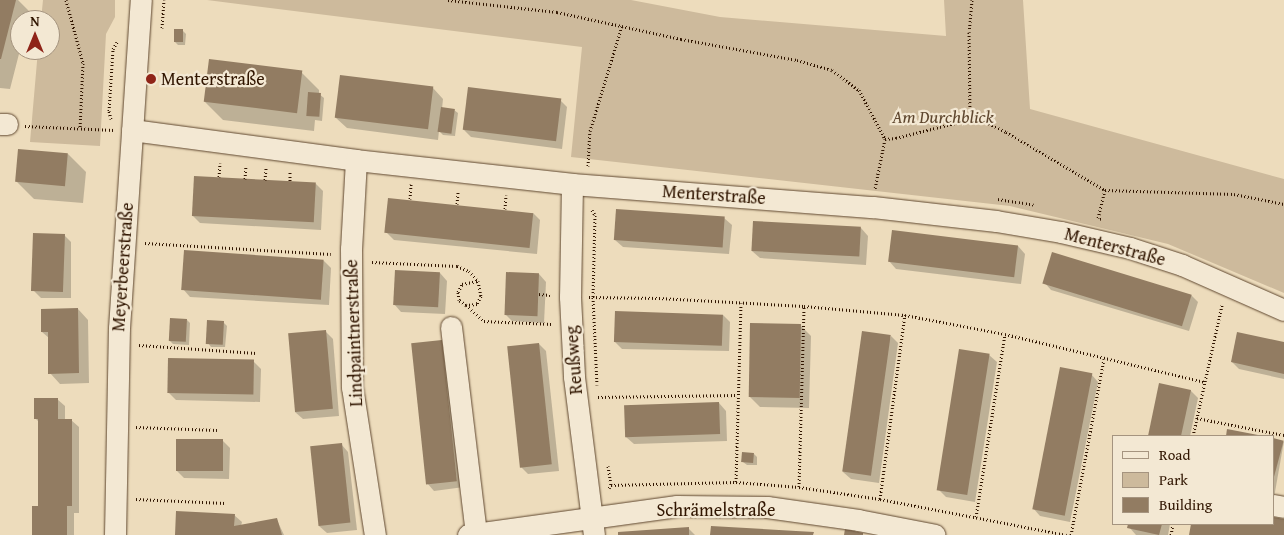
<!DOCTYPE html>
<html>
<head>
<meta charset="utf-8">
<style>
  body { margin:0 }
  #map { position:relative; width:1284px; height:535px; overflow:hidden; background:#eddcbc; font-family:"Gentium Book Plus",serif }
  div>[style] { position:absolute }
  .green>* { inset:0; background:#cdba9c }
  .shadow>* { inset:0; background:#0003; transform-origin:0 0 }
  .building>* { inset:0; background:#927c62; transform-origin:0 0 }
  .path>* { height:3px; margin-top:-1.5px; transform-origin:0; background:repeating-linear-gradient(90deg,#301500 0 1px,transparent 0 3.5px) }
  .roads { filter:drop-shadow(0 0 1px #5f472f) drop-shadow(0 0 1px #5f472f) }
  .minor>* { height:21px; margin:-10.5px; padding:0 10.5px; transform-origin:10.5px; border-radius:10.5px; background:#f3e8d3 }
  .dots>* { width:14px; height:14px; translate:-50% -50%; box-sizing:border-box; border:2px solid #f3e8d3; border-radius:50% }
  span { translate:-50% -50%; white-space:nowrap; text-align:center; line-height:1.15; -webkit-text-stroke:4.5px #f3e8d3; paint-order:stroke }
  .poi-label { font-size:18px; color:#301500 }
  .left { translate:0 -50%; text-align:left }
  .park-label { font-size:18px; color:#5f472f; font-style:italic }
  .street-label { font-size:18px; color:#301500 }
  .legend { position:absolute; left:1112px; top:435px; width:162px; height:90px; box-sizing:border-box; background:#f3e8d3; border:1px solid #a5947f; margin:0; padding:6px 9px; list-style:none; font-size:15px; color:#301500 }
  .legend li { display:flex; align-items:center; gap:10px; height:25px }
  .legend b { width:25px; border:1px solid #a5947f }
  .north { position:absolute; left:10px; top:10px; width:50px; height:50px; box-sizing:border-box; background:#f3e8d3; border:1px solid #a5947f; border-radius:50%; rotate:0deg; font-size:14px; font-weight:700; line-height:20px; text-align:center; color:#301500 }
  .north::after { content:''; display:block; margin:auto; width:18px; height:22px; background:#8f2418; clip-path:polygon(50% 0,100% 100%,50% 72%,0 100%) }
</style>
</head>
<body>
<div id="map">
  <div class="green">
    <div style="clip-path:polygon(43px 0,115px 0,115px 17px,106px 34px,100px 146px,30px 142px,38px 50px,50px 50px,50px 20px,41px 20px)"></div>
    <div style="clip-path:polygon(207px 0,631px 0,720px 17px,946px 36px,944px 0,1023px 0,1030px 109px,1284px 179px,1284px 293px,1168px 244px,1010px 206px,571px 157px,582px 47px)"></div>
  </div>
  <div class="shadow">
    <div style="clip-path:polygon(0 0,18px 0,30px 12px,28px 20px,20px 20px,20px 50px,10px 89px,0 88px)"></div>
    <div style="clip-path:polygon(182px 30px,186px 34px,185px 45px,178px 45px,174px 41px)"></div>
    <div style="clip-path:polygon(301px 72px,319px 90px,319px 94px,324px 98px,322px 121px,315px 120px,314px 131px,223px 120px,205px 102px)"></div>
    <div style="clip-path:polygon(433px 88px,443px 99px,442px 109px,454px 110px,458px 113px,455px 136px,443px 135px,439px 131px,438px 140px,347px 128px,336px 118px)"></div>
    <div style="clip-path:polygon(560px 100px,567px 107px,562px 149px,471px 137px,464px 130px)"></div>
    <div style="clip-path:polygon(68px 154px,86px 172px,83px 203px,34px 199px,16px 181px)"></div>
    <div style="clip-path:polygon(316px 184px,323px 191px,321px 230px,200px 223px,193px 216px)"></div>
    <div style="clip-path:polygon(533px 213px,540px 220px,537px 254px,394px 240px,386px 232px)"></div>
    <div style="clip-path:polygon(724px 218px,732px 225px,729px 254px,623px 247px,615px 240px)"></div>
    <div style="clip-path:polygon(754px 222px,861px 228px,868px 236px,866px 265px,760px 258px,752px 251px)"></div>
    <div style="clip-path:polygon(64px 235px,71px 242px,71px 298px,41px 298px,33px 290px)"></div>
    <div style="clip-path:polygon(1018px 246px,1025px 254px,1021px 284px,896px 269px,889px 261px)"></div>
    <div style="clip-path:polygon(324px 261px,331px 268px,329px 305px,190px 297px,183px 289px)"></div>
    <div style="clip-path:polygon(440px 273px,447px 281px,445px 314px,401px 312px,394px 304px)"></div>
    <div style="clip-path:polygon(539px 274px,546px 282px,544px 323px,512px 321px,505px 314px)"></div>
    <div style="clip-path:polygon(1044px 282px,1191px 295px,1198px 302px,1189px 331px,1051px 290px)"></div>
    <div style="clip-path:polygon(78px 309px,88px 320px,89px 383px,60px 384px,50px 373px,49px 338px,42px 332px)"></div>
    <div style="clip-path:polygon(723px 315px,730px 322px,729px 351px,622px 349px,615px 342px)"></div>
    <div style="clip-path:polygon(187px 320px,190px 323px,189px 345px,173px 344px,170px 341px)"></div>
    <div style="clip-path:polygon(223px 322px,227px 326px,225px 347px,211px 347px,208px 343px)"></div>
    <div style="clip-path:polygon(800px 325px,811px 336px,809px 408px,760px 407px,749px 396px)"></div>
    <div style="clip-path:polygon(326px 332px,333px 339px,339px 416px,303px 419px,295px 412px)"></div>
    <div style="clip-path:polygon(891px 336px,898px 343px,879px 483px,851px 479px,843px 472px)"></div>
    <div style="clip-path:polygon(442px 342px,464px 487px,434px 491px,427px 483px)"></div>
    <div style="clip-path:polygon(539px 344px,546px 351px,559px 471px,528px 474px,521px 467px)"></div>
    <div style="clip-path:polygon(1284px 344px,1284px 379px,1239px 369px,1232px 362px)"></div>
    <div style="clip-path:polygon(989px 355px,997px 362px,975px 502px,946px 497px,939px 490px)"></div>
    <div style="clip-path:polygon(253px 361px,261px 369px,260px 402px,176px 400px,169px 393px)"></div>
    <div style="clip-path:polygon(1091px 374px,1098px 382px,1070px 522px,1040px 516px,1033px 508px)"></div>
    <div style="clip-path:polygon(1160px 384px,1191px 391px,1198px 398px,1190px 436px,1149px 436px)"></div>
    <div style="clip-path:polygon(57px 399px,65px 406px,65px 420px,71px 420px,79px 427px,79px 513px,74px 513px,74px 535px,34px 535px,40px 508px,40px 423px,35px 418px)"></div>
    <div style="clip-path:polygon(719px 403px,726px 411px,727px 441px,634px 444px,626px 437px)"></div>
    <div style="clip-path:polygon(222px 440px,230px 448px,229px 479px,184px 478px,177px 471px)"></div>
    <div style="left:1273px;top:440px;width:11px;height:56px;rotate:10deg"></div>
    <div style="clip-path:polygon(341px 444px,348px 452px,357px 530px,327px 533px,319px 526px)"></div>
    <div style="clip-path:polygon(754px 454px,757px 457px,757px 465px,747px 465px,743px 462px)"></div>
    <div style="clip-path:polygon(234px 515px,242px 522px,241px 526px,277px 520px,284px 535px,176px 535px)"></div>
    <div style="clip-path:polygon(1273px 518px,1284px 520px,1284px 535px,1190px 535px,1193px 524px,1273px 524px)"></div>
    <div style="clip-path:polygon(1130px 524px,1170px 524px,1168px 535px,1136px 535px,1129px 527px)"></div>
    <div style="clip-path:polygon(688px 528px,695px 535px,620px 535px)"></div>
  </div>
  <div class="building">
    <div style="clip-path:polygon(0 0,16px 0,1px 59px,0 59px)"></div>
    <div style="left:174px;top:29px;width:9px;height:13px"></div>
    <div style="left:209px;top:59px;width:94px;height:43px;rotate:7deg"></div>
    <div style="left:340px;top:75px;width:94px;height:43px;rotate:7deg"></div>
    <div style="left:468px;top:87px;width:94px;height:43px;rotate:7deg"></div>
    <div style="left:308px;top:92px;width:13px;height:24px;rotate:4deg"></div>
    <div style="left:441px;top:107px;width:14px;height:25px;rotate:8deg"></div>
    <div style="left:18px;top:149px;width:50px;height:33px;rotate:5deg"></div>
    <div style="left:194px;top:176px;width:122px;height:40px;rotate:3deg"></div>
    <div style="left:388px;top:198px;width:146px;height:35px;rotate:6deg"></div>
    <div style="left:616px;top:209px;width:109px;height:31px;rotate:4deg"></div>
    <div style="left:753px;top:221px;width:108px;height:30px;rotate:3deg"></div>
    <div style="left:892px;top:230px;width:127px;height:32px;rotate:7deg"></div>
    <div style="left:33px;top:233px;width:32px;height:58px;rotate:2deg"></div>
    <div style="left:184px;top:250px;width:140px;height:40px;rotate:4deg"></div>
    <div style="left:1052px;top:252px;width:146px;height:33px;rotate:17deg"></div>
    <div style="left:395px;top:270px;width:45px;height:35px;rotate:3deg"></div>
    <div style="left:506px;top:272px;width:33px;height:43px;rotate:2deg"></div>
    <div style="clip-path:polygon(78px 308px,79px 373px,48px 374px,48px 332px,41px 332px,41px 309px)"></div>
    <div style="left:615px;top:311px;width:108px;height:31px;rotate:2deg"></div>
    <div style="left:170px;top:318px;width:17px;height:23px;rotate:3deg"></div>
    <div style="left:207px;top:320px;width:17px;height:24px;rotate:3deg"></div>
    <div style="left:750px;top:323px;width:51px;height:74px;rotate:1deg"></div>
    <div style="left:326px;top:330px;width:79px;height:38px;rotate:85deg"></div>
    <div style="left:862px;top:331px;width:29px;height:142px;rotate:8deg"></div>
    <div style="clip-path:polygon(1237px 332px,1284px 342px,1284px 374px,1231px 362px)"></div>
    <div style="left:442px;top:340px;width:142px;height:31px;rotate:84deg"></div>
    <div style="left:539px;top:343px;width:122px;height:32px;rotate:84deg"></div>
    <div style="left:959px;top:349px;width:31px;height:143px;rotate:9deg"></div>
    <div style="left:168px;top:358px;width:86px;height:35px;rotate:1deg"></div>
    <div style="left:1060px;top:367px;width:33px;height:145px;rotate:11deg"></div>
    <div style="clip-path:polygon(1159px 383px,1191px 390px,1181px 436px,1148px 436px)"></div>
    <div style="clip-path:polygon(34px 398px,58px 398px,58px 419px,72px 419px,72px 506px,67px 506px,67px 535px,32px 535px,32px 506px,38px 506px,38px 419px,34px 419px)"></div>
    <div style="left:719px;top:402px;width:32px;height:95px;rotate:88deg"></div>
    <div style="clip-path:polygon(1227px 429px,1258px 435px,1258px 436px,1226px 436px)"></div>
    <div style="left:1273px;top:438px;width:11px;height:50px;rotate:15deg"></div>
    <div style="left:176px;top:439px;width:47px;height:32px"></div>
    <div style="left:342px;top:443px;width:80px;height:32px;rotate:84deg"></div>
    <div style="left:742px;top:452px;width:12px;height:10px;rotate:5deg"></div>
    <div style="clip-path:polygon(176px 511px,235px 514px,234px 526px,277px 518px,282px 535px,175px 535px)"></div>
    <div style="clip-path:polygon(1273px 517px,1284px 519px,1284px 535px,1189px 535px,1191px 524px,1273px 524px)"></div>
    <div style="clip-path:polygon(1128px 524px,1162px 524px,1159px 535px,1127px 528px)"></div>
    <div style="clip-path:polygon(711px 526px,796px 531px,814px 532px,813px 535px,710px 535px)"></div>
    <div style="clip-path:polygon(689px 527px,689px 535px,618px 535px,618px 532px)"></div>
    <div style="clip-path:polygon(845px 529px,863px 533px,863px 535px,844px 535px)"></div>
  </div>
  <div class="path">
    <div style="left:66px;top:0;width:65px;rotate:74.9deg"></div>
    <div style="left:83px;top:63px;width:66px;rotate:92.6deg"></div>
    <div style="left:448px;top:0;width:110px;rotate:6.3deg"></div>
    <div style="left:557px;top:12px;width:127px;rotate:12.3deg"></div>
    <div style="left:681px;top:39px;width:118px;rotate:10.3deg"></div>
    <div style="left:797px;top:60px;width:36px;rotate:16deg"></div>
    <div style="left:832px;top:70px;width:34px;rotate:37deg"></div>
    <div style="left:859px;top:90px;width:55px;rotate:62deg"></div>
    <div style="left:885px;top:139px;width:51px;rotate:101.3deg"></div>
    <div style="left:972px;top:0;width:32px;rotate:95deg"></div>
    <div style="left:969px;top:32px;width:82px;rotate:89.3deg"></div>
    <div style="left:970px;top:114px;width:40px;rotate:26.6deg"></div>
    <div style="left:1006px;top:132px;width:115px;rotate:30.4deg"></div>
    <div style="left:1105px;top:190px;width:129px;rotate:1.8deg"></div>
    <div style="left:1234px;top:194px;width:51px;rotate:11.3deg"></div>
    <div style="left:162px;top:28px;width:28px;rotate:-86deg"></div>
    <div style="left:111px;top:119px;width:8px;rotate:-104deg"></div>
    <div style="left:109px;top:111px;width:62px;rotate:-86.3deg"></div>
    <div style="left:113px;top:49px;width:8px;rotate:-60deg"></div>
    <div style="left:25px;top:126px;width:89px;rotate:2.6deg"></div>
    <div style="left:885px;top:139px;width:11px;rotate:-5deg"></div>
    <div style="left:896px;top:138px;width:61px;rotate:-14.3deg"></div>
    <div style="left:955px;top:123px;width:17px;rotate:-31deg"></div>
    <div style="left:588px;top:166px;width:35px;rotate:-87deg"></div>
    <div style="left:590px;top:131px;width:110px;rotate:-73.1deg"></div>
    <div style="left:219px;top:177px;width:14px;rotate:-86deg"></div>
    <div style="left:245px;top:179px;width:13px;rotate:-86deg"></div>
    <div style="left:265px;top:180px;width:12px;rotate:-85deg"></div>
    <div style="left:290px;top:181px;width:9px;rotate:-90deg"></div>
    <div style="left:410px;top:199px;width:15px;rotate:-86deg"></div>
    <div style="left:998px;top:199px;width:36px;rotate:9deg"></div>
    <div style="left:457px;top:204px;width:12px;rotate:-85deg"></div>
    <div style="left:505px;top:209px;width:14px;rotate:-86deg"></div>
    <div style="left:592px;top:210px;width:6px;rotate:59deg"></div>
    <div style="left:595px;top:215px;width:82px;rotate:91.4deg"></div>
    <div style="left:593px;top:297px;width:88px;rotate:87.4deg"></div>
    <div style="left:1101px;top:219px;width:3px;rotate:-162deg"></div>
    <div style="left:1098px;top:218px;width:29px;rotate:-76deg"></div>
    <div style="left:145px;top:243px;width:186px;rotate:3.4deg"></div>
    <div style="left:372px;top:262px;width:85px;rotate:2.7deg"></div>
    <div style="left:457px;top:266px;width:13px;rotate:23deg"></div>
    <div style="left:469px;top:271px;width:13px;rotate:48deg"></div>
    <div style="left:478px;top:281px;width:15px;rotate:79deg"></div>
    <div style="left:481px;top:296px;width:9px;rotate:117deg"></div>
    <div style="left:477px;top:304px;width:11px;rotate:175deg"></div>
    <div style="left:466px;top:305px;width:9px;rotate:-144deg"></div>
    <div style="left:459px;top:300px;width:8px;rotate:-97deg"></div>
    <div style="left:458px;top:292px;width:9px;rotate:-63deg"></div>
    <div style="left:462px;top:284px;width:16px;rotate:-11deg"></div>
    <div style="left:539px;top:294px;width:11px;rotate:5deg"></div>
    <div style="left:589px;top:297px;width:70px;rotate:0.8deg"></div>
    <div style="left:659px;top:298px;width:145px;rotate:3.2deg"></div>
    <div style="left:804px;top:306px;width:101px;rotate:5.1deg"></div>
    <div style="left:905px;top:315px;width:102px;rotate:10.8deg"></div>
    <div style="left:1005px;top:334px;width:206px;rotate:13.5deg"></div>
    <div style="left:466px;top:305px;width:24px;rotate:42deg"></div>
    <div style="left:484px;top:321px;width:68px;rotate:2.5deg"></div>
    <div style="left:139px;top:345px;width:118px;rotate:3.9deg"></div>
    <div style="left:598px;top:397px;width:140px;rotate:-0.8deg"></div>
    <div style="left:1197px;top:418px;width:89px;rotate:11.1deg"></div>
    <div style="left:136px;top:427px;width:81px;rotate:2.1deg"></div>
    <div style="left:1193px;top:436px;width:134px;rotate:-77.5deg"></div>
    <div style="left:608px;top:466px;width:19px;rotate:81deg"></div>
    <div style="left:736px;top:482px;width:179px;rotate:-88.4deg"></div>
    <div style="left:799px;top:487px;width:181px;rotate:-88.4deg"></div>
    <div style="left:609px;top:488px;width:4px;rotate:-56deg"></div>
    <div style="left:611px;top:485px;width:125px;rotate:-1.4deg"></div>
    <div style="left:736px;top:482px;width:63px;rotate:4.5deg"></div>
    <div style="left:799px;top:487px;width:82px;rotate:8.4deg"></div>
    <div style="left:880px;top:499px;width:190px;rotate:10.9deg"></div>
    <div style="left:136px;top:499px;width:89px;rotate:2.6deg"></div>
    <div style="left:880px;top:499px;width:186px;rotate:-82.3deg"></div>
    <div style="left:976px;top:517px;width:185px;rotate:-81deg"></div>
    <div style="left:1071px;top:535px;width:179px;rotate:-79.4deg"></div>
    <div style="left:1171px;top:535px;width:11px;rotate:-80deg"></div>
  </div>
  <div class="roads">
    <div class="minor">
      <div style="left:0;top:124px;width:7px"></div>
      <div style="left:132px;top:130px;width:226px;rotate:7.6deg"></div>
      <div style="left:356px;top:160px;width:217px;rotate:6.3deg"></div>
      <div style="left:572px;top:184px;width:302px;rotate:4.4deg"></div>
      <div style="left:873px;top:207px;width:124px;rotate:6.5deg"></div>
      <div style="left:996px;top:221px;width:66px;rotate:9.6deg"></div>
      <div style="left:1061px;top:232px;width:71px;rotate:13.1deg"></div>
      <div style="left:1130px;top:248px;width:55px;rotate:18.1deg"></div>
      <div style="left:1182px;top:265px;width:111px;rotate:23.8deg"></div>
      <div style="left:356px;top:160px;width:89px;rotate:93.2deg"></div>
      <div style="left:351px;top:249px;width:138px;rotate:89.6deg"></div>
      <div style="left:352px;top:387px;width:150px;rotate:81.2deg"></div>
      <div style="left:572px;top:184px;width:113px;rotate:91deg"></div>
      <div style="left:570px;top:297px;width:80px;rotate:87.1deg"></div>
      <div style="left:574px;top:377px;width:159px;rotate:82.8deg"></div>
      <div style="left:451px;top:327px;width:209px;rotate:83.1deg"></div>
      <div style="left:1273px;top:505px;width:11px;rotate:10deg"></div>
      <div style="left:115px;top:535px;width:207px;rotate:-88.9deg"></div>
      <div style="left:119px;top:328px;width:329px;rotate:-86.2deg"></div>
      <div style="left:468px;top:535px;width:211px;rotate:-7.9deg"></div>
      <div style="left:677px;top:506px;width:90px;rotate:0.6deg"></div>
      <div style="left:767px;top:507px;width:92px;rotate:8.1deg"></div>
      <div style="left:858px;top:520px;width:78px;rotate:11deg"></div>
    </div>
  </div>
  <div class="dots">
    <div style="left:151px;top:79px;background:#8f2418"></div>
  </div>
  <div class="poi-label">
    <span class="left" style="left:161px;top:79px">Menterstraße</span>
  </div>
  <div class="park-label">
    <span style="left:943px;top:117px">Am Durchblick</span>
  </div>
  <div class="street-label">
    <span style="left:714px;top:195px;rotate:4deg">Menterstraße</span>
    <span style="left:1115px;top:247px;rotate:15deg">Menterstraße</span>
    <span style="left:123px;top:267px;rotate:-86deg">Meyerbeerstraße</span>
    <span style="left:354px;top:333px;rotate:-92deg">Lindpaintnerstraße</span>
    <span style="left:574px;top:360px;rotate:-94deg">Reußweg</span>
    <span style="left:716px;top:510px">Schrämelstraße</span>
  </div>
  <ul class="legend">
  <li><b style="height:6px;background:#f3e8d3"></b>Road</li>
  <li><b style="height:14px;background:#cdba9c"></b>Park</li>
  <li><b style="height:14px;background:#927c62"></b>Building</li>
  </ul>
  <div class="north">N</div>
</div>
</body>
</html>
